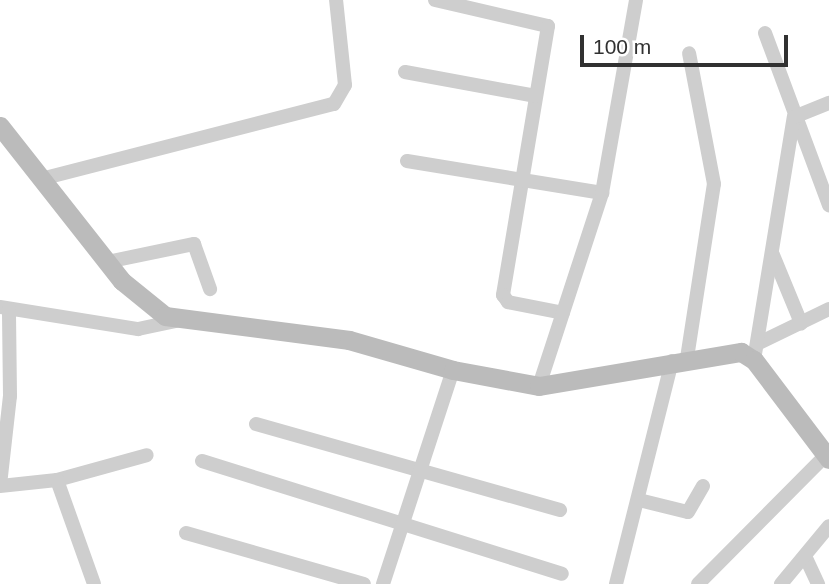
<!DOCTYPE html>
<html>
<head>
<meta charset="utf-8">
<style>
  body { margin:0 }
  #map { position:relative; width:829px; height:584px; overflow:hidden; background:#fff; font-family:Helvetica,sans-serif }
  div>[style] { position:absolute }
  .street>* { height:14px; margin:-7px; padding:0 7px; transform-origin:7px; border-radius:7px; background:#cecece }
  .secondary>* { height:19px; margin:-9.5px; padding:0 9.5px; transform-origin:9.5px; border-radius:9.5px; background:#bbb }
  span { translate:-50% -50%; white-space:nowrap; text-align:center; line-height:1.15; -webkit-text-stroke:7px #fff; paint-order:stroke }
  .scale { position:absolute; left:580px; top:35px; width:208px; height:32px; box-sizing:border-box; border:4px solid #313131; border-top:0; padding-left:9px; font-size:21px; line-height:24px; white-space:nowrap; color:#313131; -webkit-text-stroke:5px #fff; paint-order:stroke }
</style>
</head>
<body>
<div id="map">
  <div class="street">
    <div style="left:435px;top:0;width:116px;rotate:13deg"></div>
    <div style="left:548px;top:26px;width:273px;rotate:99.5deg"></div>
    <div style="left:503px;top:295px;width:9px;rotate:54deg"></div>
    <div style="left:508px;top:302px;width:56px;rotate:11.3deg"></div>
    <div style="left:765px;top:33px;width:184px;rotate:69.6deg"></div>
    <div style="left:405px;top:72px;width:133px;rotate:10.4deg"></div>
    <div style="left:407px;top:161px;width:198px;rotate:9.3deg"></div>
    <div style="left:41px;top:179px;width:302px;rotate:-14.4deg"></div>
    <div style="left:334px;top:104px;width:22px;rotate:-60deg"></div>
    <div style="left:345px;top:85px;width:85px;rotate:-96deg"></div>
    <div style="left:773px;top:255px;width:74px;rotate:67.6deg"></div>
    <div style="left:107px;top:262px;width:89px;rotate:-11.7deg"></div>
    <div style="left:194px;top:244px;width:48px;rotate:70.4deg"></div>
    <div style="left:0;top:307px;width:140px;rotate:9.1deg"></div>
    <div style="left:138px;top:329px;width:40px;rotate:-12deg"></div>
    <div style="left:757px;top:344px;width:80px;rotate:-25.9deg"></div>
    <div style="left:687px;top:358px;width:176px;rotate:-81.2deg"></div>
    <div style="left:714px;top:184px;width:133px;rotate:-100.8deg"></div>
    <div style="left:754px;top:360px;width:246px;rotate:-80.7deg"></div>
    <div style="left:794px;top:117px;width:38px;rotate:-22deg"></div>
    <div style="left:539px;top:386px;width:203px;rotate:-71.9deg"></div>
    <div style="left:602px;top:193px;width:196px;rotate:-80deg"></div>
    <div style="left:256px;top:424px;width:316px;rotate:15.8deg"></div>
    <div style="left:202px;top:461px;width:377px;rotate:17.4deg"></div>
    <div style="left:57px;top:480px;width:93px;rotate:-15.5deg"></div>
    <div style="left:0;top:485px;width:90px;rotate:-83.6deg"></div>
    <div style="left:10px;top:396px;width:87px;rotate:-90.7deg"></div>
    <div style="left:0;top:486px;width:57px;rotate:-6deg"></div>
    <div style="left:57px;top:480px;width:110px;rotate:70.4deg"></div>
    <div style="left:639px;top:500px;width:50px;rotate:13.8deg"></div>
    <div style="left:688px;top:512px;width:30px;rotate:-60deg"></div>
    <div style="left:186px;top:533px;width:185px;rotate:16deg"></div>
    <div style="left:805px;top:556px;width:31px;rotate:65deg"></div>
    <div style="left:383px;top:584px;width:225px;rotate:-71.9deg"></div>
    <div style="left:616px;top:584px;width:230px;rotate:-75.9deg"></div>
    <div style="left:698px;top:584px;width:186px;rotate:-45.2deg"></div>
    <div style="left:781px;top:584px;width:75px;rotate:-50.4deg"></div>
  </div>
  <div class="secondary">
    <div style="left:0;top:126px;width:197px;rotate:51.8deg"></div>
    <div style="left:122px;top:281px;width:55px;rotate:39.1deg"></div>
    <div style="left:165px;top:316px;width:186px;rotate:7.4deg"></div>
    <div style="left:349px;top:340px;width:108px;rotate:16.1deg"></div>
    <div style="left:453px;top:370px;width:87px;rotate:10.5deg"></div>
    <div style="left:539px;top:386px;width:205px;rotate:-9.6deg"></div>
    <div style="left:741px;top:352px;width:15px;rotate:32deg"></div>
    <div style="left:754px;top:360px;width:124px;rotate:52.9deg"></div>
  </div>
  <div class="scale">100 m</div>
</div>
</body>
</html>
